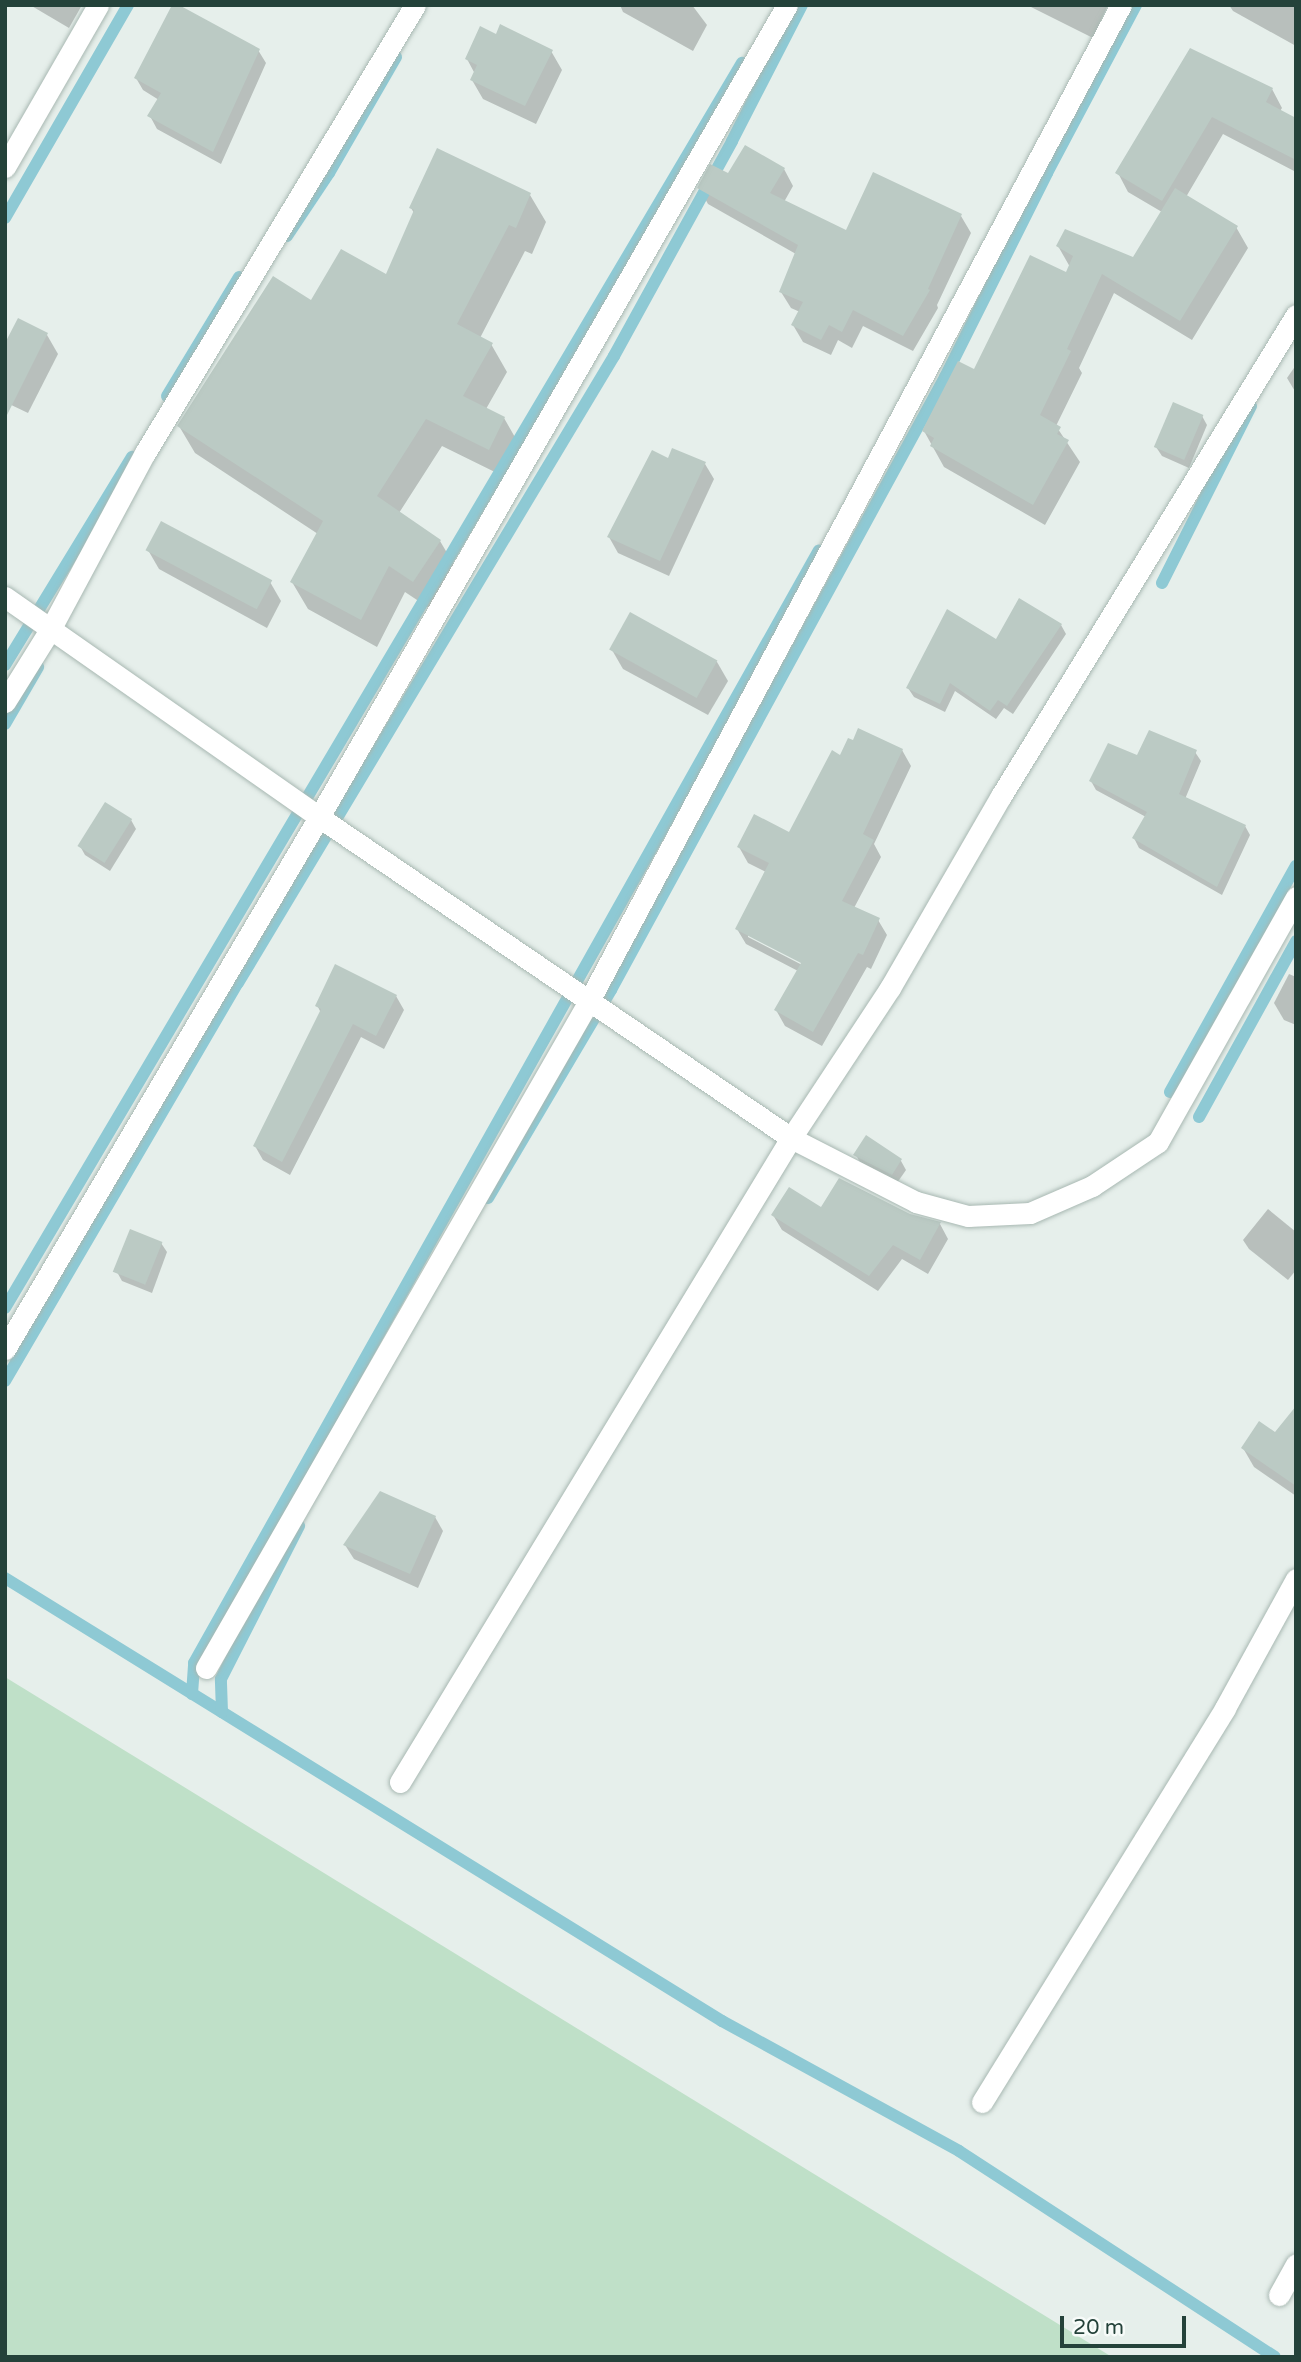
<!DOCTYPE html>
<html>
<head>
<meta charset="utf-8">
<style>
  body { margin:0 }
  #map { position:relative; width:1301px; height:2362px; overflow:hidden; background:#e6efeb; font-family:"Varela Round",sans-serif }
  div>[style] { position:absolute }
  .green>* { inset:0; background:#bfe0c8 }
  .shadow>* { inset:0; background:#0003 }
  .stream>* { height:12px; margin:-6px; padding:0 6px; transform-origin:6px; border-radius:6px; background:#8ec9d4 }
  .building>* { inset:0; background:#bbcac4; transform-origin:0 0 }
  .roads { filter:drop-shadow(0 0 2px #a8b8b2) drop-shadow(0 0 2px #a8b8b2) }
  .minor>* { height:21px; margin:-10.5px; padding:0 10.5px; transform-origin:10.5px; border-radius:10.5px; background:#fff }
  span { translate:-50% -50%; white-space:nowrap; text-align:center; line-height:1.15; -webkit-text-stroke:5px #f7fbf9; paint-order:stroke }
  .frame { position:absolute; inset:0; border:7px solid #24423a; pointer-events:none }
  .scale { position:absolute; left:1060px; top:2316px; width:126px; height:32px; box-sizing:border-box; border:4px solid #24423a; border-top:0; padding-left:9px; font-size:21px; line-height:24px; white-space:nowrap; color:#24423a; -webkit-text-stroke:5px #f7fbf9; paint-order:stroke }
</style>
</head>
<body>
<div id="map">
  <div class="green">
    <div style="clip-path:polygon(5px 1677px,1112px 2357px,5px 2357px)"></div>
  </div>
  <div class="shadow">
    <div style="clip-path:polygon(30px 5px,82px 5px,69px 28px)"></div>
    <div style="clip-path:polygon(620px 5px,692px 5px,707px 25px,693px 51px,623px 12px)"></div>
    <div style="clip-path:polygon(1027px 5px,1108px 5px,1093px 38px)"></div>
    <div style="clip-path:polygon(1229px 5px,1296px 5px,1296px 46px,1233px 11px)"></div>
    <div style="clip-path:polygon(497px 37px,551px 51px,562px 70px,536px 124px,483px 99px,472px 80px,475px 74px,467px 59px)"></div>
    <div style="clip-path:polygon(258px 50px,266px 63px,221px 164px,157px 129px,150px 116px,159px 100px,143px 90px,136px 78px)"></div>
    <div style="clip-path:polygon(1191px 50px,1272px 89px,1282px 108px,1280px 111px,1296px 120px,1296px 172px,1223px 134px,1186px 197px,1236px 227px,1248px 248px,1192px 340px,1114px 293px,1079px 368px,1082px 373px,1056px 426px,1080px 462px,1045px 525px,944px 467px,924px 431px,975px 371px,1067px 274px,1070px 267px,1058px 246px,1134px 259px,1162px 212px,1128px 192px,1118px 173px)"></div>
    <div style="clip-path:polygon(784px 169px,793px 186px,784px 202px,847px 232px,961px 216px,971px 233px,937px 305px,938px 308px,913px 351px,863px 326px,852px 348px,838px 340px,831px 355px,803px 342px,793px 325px,800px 312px,791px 308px,781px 292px,796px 254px,708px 204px,699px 188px,729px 175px)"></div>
    <div style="clip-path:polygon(530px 195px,546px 222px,532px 254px,525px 251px,480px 338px,491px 344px,507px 372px,486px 409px,504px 418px,520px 446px,505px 477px,442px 446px,399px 513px,440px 541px,456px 568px,429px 608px,405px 592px,377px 647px,308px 609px,292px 582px,318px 534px,195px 453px,179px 426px,311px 303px,386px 277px,414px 213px,411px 208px)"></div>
    <div style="clip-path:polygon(18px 321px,47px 335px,58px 354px,28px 413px,5px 402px)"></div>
    <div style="clip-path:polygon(1296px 365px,1296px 393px,1287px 378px)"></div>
    <div style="clip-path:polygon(1202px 416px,1207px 425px,1189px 468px,1162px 456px,1156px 447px)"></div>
    <div style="clip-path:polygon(668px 460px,705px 464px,714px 479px,669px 576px,618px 553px,609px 537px)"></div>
    <div style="clip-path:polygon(148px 550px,270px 582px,281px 601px,267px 628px,159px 569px)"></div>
    <div style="clip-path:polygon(1061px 625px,1066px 634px,1013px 714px,1004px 708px,996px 719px,955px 691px,945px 712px,914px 697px,908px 688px,997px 641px)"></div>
    <div style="clip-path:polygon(612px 650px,717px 662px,728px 681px,708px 715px,623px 669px)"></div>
    <div style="clip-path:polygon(evenodd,902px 750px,911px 766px,874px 844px,881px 857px,854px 908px,878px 920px,887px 935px,871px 969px,867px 967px,822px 1046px,785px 1026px,776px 1010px,798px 971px,746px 944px,737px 929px,766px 872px,748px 863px,739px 847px,790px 834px,841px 757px,902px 750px,748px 933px,810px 965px,808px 968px,748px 937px,748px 933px)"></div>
    <div style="clip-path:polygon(1195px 752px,1201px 761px,1185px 799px,1245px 826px,1250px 835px,1222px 895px,1139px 848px,1134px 838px,1146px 817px,1096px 790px,1091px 781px,1138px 757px)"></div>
    <div style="clip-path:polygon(131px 820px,136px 829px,110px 871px,85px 855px,80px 846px)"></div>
    <div style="clip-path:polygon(1289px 974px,1296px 977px,1296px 1025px,1284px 1020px,1274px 1003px)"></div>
    <div style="clip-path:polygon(396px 996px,404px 1010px,384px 1049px,361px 1037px,290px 1175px,263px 1160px,255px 1146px,321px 1013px,317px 1005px)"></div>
    <div style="clip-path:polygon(856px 1155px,901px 1161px,906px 1170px,897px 1183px,861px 1164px)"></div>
    <div style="clip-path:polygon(821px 1209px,910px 1215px,940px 1224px,948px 1239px,928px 1274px,902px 1259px,878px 1291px,782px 1230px,773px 1215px)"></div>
    <div style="clip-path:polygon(1268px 1209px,1296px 1232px,1296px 1270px,1288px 1280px,1249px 1249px,1243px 1240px)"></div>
    <div style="clip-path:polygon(161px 1243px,167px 1252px,152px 1293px,122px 1281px,117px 1272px)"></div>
    <div style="clip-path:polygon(1243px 1448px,1296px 1449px,1296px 1496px,1254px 1467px)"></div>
    <div style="clip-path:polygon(435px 1517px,443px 1531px,418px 1588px,354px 1559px,345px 1545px)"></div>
  </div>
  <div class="stream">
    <div style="left:5px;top:218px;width:246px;rotate:-60deg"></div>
    <div style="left:287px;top:236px;width:76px;rotate:-56.3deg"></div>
    <div style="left:329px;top:173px;width:134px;rotate:-60deg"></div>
    <div style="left:167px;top:396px;width:139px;rotate:-58.8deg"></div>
    <div style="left:1162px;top:583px;width:198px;rotate:-63.3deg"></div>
    <div style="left:5px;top:665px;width:244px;rotate:-58.6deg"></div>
    <div style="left:5px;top:724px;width:66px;rotate:-59.9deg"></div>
    <div style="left:1170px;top:1092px;width:259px;rotate:-60.9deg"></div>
    <div style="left:1199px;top:1117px;width:201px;rotate:-61.1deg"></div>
    <div style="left:488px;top:1198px;width:242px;rotate:-59.4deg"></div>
    <div style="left:611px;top:990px;width:698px;rotate:-61.42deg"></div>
    <div style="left:945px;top:377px;width:228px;rotate:-63.4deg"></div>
    <div style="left:1047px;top:173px;width:190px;rotate:-62.1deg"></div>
    <div style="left:5px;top:1308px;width:1447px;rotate:-59.38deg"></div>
    <div style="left:5px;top:1381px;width:461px;rotate:-59.7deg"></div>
    <div style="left:238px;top:983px;width:731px;rotate:-59.05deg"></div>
    <div style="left:614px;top:356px;width:245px;rotate:-61.2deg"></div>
    <div style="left:732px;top:141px;width:153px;rotate:-62.8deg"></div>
    <div style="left:5px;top:1578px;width:843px;rotate:31.71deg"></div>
    <div style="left:722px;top:2021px;width:270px;rotate:28.7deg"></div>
    <div style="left:959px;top:2151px;width:377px;rotate:33.1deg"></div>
    <div style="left:192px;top:1694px;width:31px;rotate:-86deg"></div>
    <div style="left:194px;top:1663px;width:1276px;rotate:-60.68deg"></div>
    <div style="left:222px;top:1712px;width:33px;rotate:-92deg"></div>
    <div style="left:221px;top:1679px;width:172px;rotate:-63deg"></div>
  </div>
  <div class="building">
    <div style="clip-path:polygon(172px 5px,179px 5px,260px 49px,213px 152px,147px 116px,161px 93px,134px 78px)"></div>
    <div style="clip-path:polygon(500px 24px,553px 50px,525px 106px,470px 80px,477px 65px,465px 59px,480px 26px,496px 34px)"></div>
    <div style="clip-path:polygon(1190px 48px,1273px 88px,1266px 102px,1296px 118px,1296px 160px,1212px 117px,1162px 201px,1115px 173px)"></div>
    <div style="clip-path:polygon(745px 145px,785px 168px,770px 193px,846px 230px,873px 172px,962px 214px,928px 289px,930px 290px,903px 336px,853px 310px,842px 332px,829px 325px,821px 340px,791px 325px,803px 302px,779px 292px,798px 245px,697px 188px,710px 164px,728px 173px)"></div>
    <div style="clip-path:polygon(437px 148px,531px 193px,516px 228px,509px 225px,457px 324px,493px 343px,463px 396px,505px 417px,489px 450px,426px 419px,377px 496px,441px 540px,413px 582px,389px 566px,361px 620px,290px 582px,323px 521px,177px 426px,273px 276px,311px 300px,341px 249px,386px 274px,414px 210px,409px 208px)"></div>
    <div style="clip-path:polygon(1175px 188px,1238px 226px,1180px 321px,1102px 274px,1067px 349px,1071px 351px,1040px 415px,1061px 427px,1057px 434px,1069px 440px,1033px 505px,930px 446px,934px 438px,922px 431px,958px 361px,974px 369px,1030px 255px,1066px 272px,1073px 256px,1056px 246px,1065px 229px,1133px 257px)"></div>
    <div style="clip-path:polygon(18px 318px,48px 333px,5px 419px,5px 343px)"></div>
    <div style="left:1173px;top:402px;width:33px;height:49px;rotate:23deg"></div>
    <div style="clip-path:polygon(672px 448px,706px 462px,660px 561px,607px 537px,652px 450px,668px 458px)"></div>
    <div style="left:161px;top:521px;width:126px;height:33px;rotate:28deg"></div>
    <div style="clip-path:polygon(1019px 598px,1062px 624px,1007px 706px,998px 700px,990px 711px,950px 683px,940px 704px,906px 688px,947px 609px,996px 639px)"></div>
    <div style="left:630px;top:612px;width:100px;height:43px;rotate:29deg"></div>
    <div style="clip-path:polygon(858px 728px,903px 749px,863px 834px,874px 840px,842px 901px,880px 918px,863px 955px,858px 953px,813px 1032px,774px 1010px,801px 963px,735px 929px,769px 863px,737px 847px,754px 814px,789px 832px,832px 750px,840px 755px,848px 738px,853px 740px)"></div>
    <div style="clip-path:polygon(1149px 730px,1197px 750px,1179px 794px,1246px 825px,1217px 887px,1132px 838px,1147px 812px,1089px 781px,1108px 743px,1137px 755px)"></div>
    <div style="left:105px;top:802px;width:32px;height:52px;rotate:32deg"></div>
    <div style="clip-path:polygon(335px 964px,397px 995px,376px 1036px,353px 1024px,282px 1162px,253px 1146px,321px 1009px,315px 1006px)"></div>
    <div style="clip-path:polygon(866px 1135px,902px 1159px,892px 1175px,853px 1155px)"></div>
    <div style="clip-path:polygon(839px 1178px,910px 1214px,941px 1222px,920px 1260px,893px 1245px,869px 1276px,771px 1215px,789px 1187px,821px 1207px)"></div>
    <div style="left:130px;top:1229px;width:35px;height:46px;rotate:22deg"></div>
    <div style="clip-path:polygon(1296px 1406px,1296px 1486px,1241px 1448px,1259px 1421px,1275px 1432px)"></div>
    <div style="clip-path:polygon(380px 1491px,436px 1516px,410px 1574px,343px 1545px)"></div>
  </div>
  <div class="roads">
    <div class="minor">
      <div style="left:5px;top:167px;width:187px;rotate:-60.1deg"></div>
      <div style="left:5px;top:597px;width:383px;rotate:35deg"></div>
      <div style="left:319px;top:817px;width:571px;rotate:34.22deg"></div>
      <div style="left:791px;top:1138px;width:140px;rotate:27.1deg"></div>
      <div style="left:916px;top:1202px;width:54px;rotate:15.1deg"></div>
      <div style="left:968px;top:1216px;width:62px;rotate:-2.8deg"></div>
      <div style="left:1030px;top:1213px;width:68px;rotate:-23.5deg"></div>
      <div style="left:1092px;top:1186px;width:79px;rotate:-33.7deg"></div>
      <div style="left:1158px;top:1142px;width:281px;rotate:-60.6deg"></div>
      <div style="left:5px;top:702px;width:87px;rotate:-58.1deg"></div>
      <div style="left:51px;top:628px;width:199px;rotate:-61.8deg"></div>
      <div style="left:145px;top:453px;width:523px;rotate:-58.92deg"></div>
      <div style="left:5px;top:1349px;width:618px;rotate:-59.45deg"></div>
      <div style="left:319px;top:817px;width:937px;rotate:-60.04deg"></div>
      <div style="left:206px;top:1668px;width:771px;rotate:-60.14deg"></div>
      <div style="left:590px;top:999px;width:1127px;rotate:-61.89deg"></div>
      <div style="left:400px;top:1782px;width:753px;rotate:-58.74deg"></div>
      <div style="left:791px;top:1138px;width:180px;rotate:-56.6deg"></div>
      <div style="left:890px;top:988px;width:222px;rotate:-60deg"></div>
      <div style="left:1001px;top:796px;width:564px;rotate:-58.48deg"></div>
      <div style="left:982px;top:2102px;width:463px;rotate:-58.3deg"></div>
      <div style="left:1225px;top:1708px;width:147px;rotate:-61.2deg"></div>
      <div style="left:1279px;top:2295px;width:35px;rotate:-61deg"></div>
    </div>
  </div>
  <div class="frame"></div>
  <div class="scale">20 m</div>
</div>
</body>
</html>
